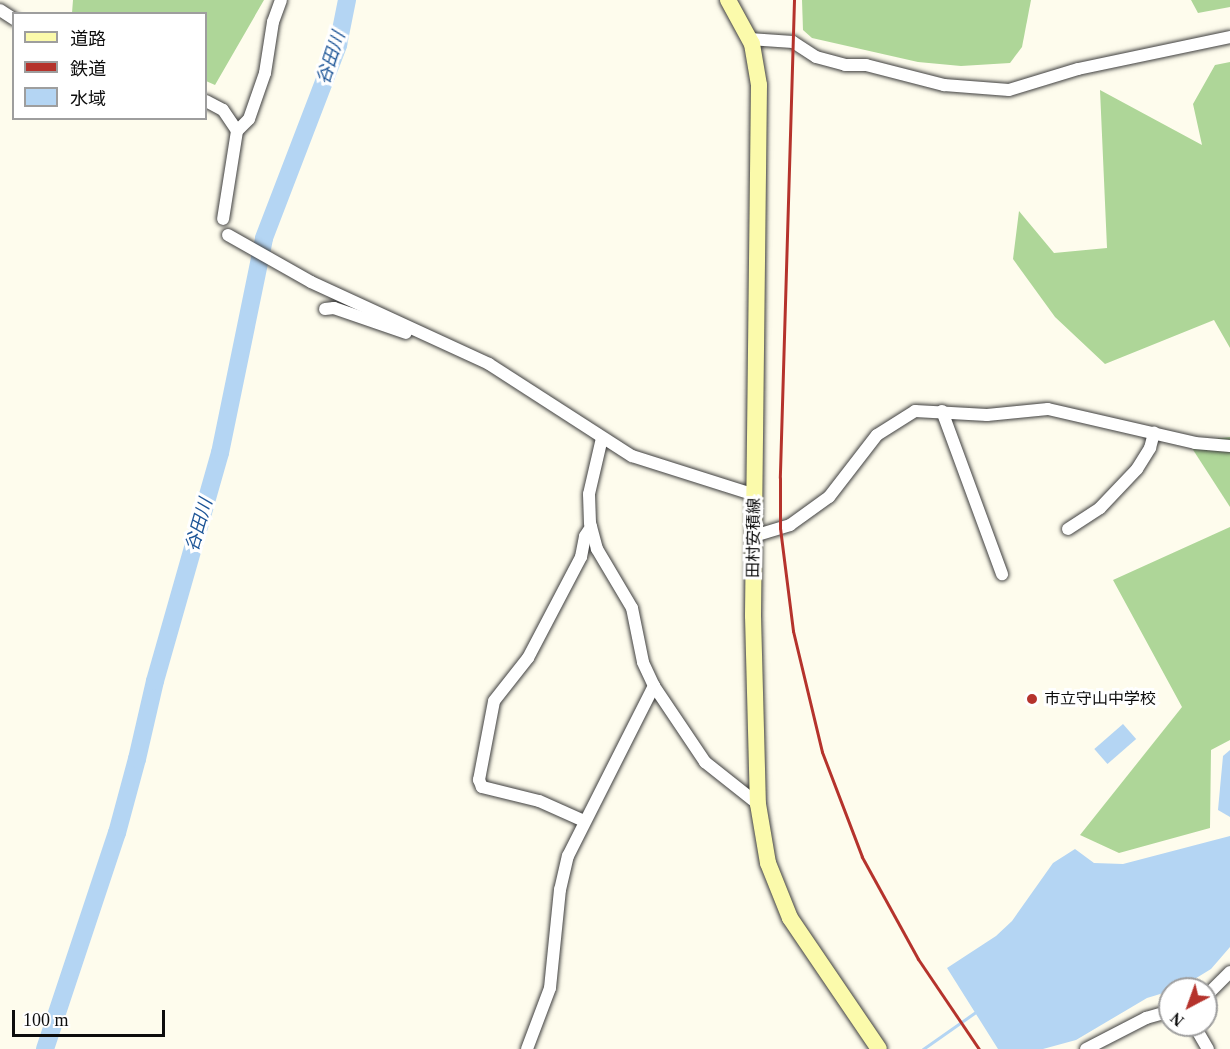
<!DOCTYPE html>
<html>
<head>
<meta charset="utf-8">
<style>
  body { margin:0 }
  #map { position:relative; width:1230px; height:1049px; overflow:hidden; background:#fefced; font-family:"Times New Roman","Noto Sans JP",serif }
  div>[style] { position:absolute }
  .forest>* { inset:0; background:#aed698 }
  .water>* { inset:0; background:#b4d5f3; transform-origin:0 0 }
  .stream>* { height:3px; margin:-1.5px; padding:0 1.5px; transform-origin:1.5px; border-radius:1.5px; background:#b4d5f3 }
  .river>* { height:18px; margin:-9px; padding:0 9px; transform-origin:9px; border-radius:9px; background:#b4d5f3 }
  .roads { filter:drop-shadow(0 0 2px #3f3f3f) drop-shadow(0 0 2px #3f3f3f) }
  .minor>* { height:12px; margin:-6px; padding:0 6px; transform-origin:6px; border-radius:6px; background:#fff }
  .secondary>* { height:16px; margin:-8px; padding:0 8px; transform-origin:8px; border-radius:8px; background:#fbfaab }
  .rail>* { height:3px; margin:-1.5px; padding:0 1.5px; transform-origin:1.5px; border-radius:1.5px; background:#b5332c }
  .dots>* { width:16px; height:16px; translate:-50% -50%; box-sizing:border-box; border:3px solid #fff; border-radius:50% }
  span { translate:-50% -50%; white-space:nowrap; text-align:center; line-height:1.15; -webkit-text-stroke:6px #fff; paint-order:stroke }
  .street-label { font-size:16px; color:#0c0c0c }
  .poi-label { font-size:16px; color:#0c0c0c }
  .left { translate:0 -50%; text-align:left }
  .water-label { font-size:18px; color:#1d5597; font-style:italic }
  .legend { position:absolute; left:12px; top:12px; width:195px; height:108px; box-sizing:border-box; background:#fff; border:2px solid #9e9e9e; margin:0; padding:8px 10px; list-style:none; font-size:18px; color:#0c0c0c }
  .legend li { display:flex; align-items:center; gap:12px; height:30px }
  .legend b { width:30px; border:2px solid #9e9e9e }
  .north { position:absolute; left:1158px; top:977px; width:60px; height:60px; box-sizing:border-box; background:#fff; border:2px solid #9e9e9e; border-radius:50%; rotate:221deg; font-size:16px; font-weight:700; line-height:24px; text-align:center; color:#0c0c0c }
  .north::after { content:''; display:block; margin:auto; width:21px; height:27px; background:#b5332c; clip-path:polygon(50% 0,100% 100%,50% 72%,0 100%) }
  .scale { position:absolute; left:12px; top:1010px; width:153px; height:27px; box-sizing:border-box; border:3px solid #0c0c0c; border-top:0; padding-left:8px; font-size:18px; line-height:21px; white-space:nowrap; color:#0c0c0c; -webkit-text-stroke:4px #fff; paint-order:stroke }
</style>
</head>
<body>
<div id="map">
  <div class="forest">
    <div style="clip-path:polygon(73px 0,264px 0,215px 85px,206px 81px,206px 14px,72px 13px)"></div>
    <div style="clip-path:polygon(802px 0,1031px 0,1022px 47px,1010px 63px,961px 66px,918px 62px,812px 38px,803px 30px)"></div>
    <div style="clip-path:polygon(1191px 0,1230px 0,1230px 7px,1198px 13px)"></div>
    <div style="clip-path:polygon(1230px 62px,1230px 348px,1214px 320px,1105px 364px,1055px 317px,1013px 259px,1019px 211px,1054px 253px,1107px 248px,1100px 90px,1202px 145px,1193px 104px,1215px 65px)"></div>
    <div style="clip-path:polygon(1230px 437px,1230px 507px,1188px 442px)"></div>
    <div style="clip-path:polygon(1230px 527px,1230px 740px,1211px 750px,1210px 828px,1119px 853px,1080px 835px,1182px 707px,1113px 580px)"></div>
  </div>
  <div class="water">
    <div style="left:1123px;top:724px;width:20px;height:38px;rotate:49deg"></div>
    <div style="clip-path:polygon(1230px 750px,1230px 817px,1218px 810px,1223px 756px)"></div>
    <div style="clip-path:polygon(1230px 836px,1230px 947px,1211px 969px,1180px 988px,1147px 998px,1076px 1040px,1043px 1049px,998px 1049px,947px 968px,996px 936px,1012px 921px,1053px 863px,1075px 849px,1094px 863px,1123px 864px)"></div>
  </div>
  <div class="stream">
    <div style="left:923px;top:1049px;width:66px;rotate:-35.1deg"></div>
  </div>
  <div class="river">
    <div style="left:45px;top:1049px;width:228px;rotate:-71.6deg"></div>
    <div style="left:117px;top:833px;width:77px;rotate:-74.9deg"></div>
    <div style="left:137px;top:759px;width:80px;rotate:-77deg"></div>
    <div style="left:155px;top:681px;width:237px;rotate:-74.1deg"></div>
    <div style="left:220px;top:453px;width:219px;rotate:-78.4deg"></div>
    <div style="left:264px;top:238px;width:207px;rotate:-69deg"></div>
    <div style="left:338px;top:45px;width:46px;rotate:-78.7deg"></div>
  </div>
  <div class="roads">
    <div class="minor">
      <div style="left:0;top:10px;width:17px;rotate:33deg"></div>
      <div style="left:749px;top:39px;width:44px;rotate:3.9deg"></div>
      <div style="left:793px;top:42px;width:27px;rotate:33deg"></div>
      <div style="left:816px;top:57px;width:30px;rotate:15deg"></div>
      <div style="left:845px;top:65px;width:21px"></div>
      <div style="left:866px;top:65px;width:81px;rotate:14.4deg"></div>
      <div style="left:944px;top:85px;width:65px;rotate:4.4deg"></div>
      <div style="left:1009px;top:90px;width:72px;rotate:-16.9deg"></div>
      <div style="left:1078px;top:69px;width:155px;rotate:-11.9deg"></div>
      <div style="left:206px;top:101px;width:19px;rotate:28deg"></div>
      <div style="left:223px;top:110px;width:25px;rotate:56deg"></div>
      <div style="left:237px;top:131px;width:89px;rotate:99deg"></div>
      <div style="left:237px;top:131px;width:17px;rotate:-45deg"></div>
      <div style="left:249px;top:119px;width:49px;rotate:-70.8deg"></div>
      <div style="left:265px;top:73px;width:52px;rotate:-81.1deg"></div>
      <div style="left:273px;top:22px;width:23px;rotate:-70deg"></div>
      <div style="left:228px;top:235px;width:95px;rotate:29.5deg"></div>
      <div style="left:311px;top:282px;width:196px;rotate:24.7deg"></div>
      <div style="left:489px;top:364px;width:170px;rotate:32.8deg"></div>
      <div style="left:632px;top:456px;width:129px;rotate:17.6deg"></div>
      <div style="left:325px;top:309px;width:9px;rotate:-6deg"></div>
      <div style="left:334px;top:308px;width:76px;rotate:19.1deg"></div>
      <div style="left:942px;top:411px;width:174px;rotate:69.8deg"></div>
      <div style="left:1068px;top:529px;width:38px;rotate:-33deg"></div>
      <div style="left:1100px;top:508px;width:54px;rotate:-46.5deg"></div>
      <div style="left:1137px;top:469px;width:25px;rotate:-58deg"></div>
      <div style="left:1150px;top:448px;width:16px;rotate:-75deg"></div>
      <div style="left:754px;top:536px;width:38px;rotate:-17deg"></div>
      <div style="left:790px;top:525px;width:48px;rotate:-35.7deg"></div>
      <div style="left:829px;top:497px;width:78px;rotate:-52.3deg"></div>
      <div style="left:877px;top:435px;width:45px;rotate:-32.3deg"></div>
      <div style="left:915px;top:411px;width:72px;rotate:3.2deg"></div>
      <div style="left:987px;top:415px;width:61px;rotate:-5.6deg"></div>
      <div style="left:1048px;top:409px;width:151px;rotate:13deg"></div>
      <div style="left:1195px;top:443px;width:35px;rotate:5deg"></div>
      <div style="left:654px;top:686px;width:92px;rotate:56.1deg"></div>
      <div style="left:705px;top:762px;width:68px;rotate:38.4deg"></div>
      <div style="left:584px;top:821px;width:49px;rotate:-156deg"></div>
      <div style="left:539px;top:801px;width:59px;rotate:-166.2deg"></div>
      <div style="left:482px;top:787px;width:8px;rotate:-113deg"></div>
      <div style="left:479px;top:780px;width:80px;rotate:-79.2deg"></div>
      <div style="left:494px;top:701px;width:55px;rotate:-51.7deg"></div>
      <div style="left:528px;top:658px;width:114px;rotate:-62.3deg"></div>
      <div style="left:581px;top:557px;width:21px;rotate:-79deg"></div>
      <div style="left:585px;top:536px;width:11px;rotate:-56deg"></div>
      <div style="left:1206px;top:996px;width:34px;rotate:-45deg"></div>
      <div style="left:1194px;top:1025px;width:28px;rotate:60deg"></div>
      <div style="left:527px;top:1049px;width:65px;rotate:-69.3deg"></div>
      <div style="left:550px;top:988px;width:99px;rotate:-84.2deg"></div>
      <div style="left:560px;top:890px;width:35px;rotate:-77deg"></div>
      <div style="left:568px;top:856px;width:191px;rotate:-63.2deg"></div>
      <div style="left:654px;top:686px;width:26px;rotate:-115deg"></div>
      <div style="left:643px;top:662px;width:55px;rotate:-101.5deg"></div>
      <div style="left:632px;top:608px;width:69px;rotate:-120.7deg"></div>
      <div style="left:597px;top:549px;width:27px;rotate:-105deg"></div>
      <div style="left:590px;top:523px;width:29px;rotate:-92deg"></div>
      <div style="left:589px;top:494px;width:57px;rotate:-76.9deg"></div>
      <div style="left:1086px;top:1049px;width:68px;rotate:-27.3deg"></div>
      <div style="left:1146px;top:1018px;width:25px;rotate:-16deg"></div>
    </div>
    <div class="secondary">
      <div style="left:728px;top:0;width:50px;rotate:61.4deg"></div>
      <div style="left:752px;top:44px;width:42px;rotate:80.3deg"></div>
      <div style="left:759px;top:85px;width:531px;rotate:90.65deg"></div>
      <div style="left:753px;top:616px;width:188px;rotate:88.5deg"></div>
      <div style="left:758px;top:804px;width:60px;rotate:80.4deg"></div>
      <div style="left:768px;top:863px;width:59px;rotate:68.2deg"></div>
      <div style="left:790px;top:918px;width:158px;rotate:55.8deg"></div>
    </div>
  </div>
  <div class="rail">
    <div style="left:794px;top:0;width:478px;rotate:91.7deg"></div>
    <div style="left:780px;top:478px;width:50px;rotate:90deg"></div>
    <div style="left:780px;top:528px;width:104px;rotate:82.8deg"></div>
    <div style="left:793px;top:631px;width:124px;rotate:76.5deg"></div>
    <div style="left:822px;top:752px;width:112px;rotate:69.1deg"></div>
    <div style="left:862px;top:857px;width:116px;rotate:61.2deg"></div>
    <div style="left:918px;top:959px;width:109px;rotate:55.9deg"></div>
  </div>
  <div class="dots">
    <div style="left:1032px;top:699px;background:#b5332c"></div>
  </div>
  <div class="street-label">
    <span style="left:754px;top:538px;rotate:-89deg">田村安積線</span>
  </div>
  <div class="poi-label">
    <span class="left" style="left:1044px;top:699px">市立守山中学校</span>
  </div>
  <div class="water-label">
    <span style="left:331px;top:58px;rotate:-72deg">谷田川</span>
    <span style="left:199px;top:525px;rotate:-74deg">谷田川</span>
  </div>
  <ul class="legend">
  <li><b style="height:8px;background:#fbfaab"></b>道路</li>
  <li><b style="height:8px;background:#b5332c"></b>鉄道</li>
  <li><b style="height:16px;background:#b4d5f3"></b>水域</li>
  </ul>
  <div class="north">N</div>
  <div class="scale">100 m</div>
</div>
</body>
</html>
